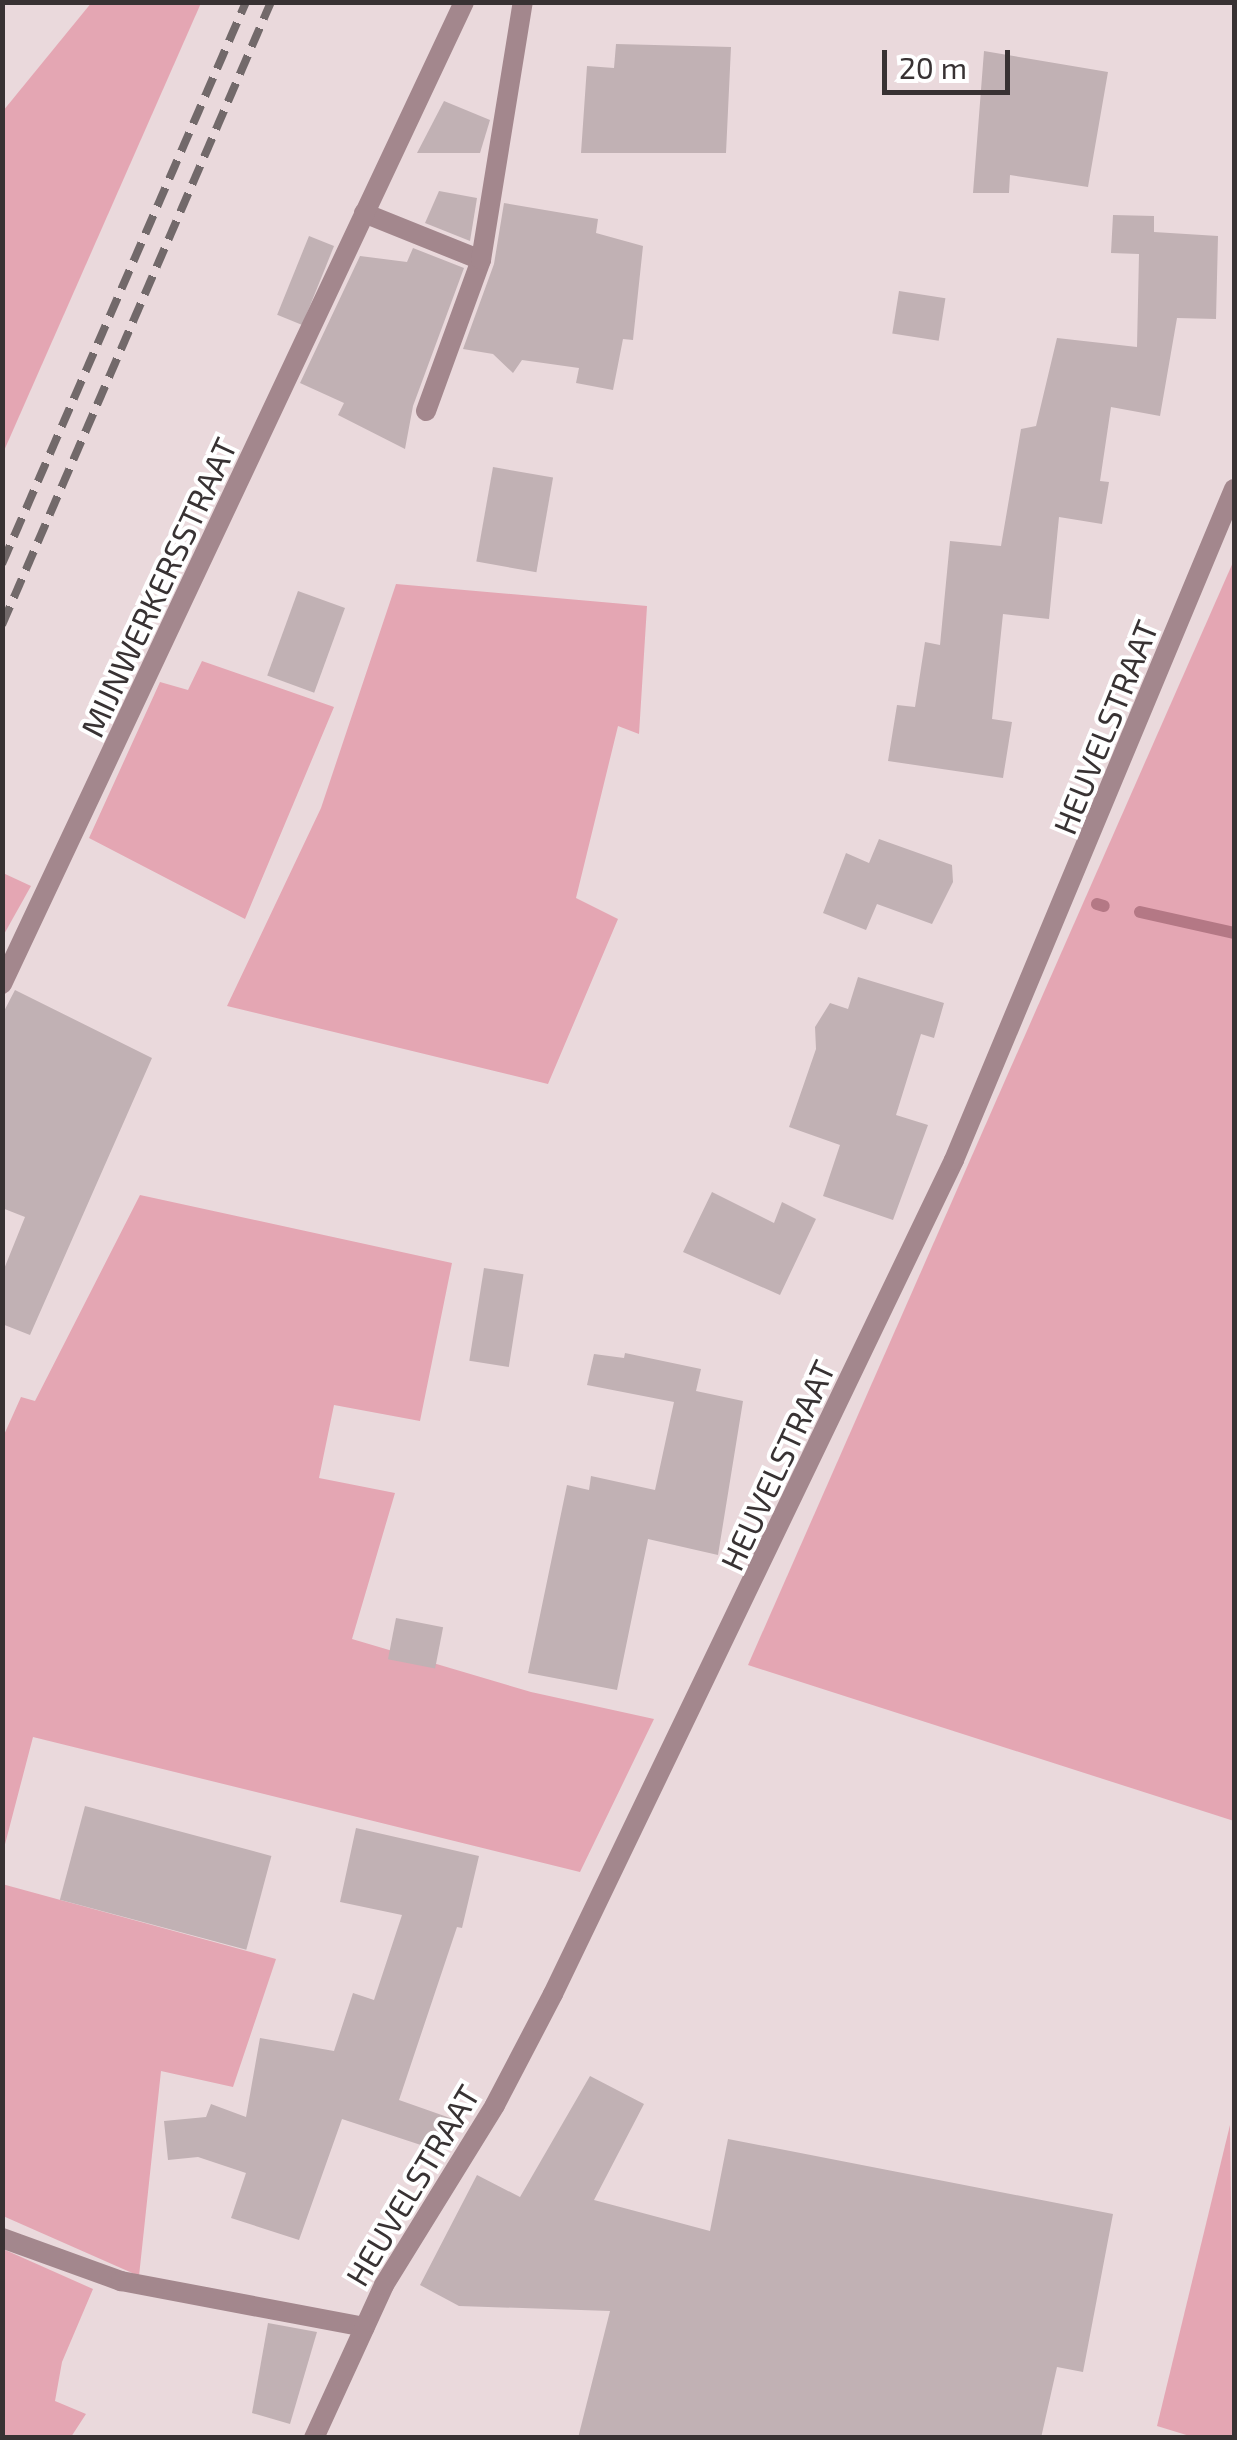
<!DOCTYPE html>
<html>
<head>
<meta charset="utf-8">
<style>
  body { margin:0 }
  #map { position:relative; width:1237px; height:2440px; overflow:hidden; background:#ead9dc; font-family:"Exo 2",sans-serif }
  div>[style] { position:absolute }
  .green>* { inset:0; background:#e4a6b3 }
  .stream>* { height:12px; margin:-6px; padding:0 6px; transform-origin:6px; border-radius:6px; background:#b47885 }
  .building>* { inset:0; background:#c1b1b4; transform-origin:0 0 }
  .minor>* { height:20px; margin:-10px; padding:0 10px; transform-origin:10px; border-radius:10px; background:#a3878d }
  .tertiary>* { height:20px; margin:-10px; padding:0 10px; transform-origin:10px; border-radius:10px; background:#a3878d }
  .rail>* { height:8px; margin-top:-4px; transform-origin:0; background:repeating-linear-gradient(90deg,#72696a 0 20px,transparent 0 30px) }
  span { translate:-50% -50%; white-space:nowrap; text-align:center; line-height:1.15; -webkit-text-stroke:8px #fff; paint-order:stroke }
  .street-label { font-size:32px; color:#383233 }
  .frame { position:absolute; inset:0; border:5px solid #383233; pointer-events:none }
  .scale { position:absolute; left:882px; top:50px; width:128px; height:45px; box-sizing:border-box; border:5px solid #383233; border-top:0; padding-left:12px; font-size:30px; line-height:35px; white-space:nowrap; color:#383233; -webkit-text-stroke:8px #fff; paint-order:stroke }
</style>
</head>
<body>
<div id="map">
  <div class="green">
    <div style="clip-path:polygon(92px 2px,201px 3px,3px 453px,3px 111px)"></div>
    <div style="clip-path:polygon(1234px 560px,1234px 1821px,748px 1665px)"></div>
    <div style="clip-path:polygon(396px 584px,647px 606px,639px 734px,618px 726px,576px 898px,618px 919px,548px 1084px,227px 1006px,321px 808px)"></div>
    <div style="clip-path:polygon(202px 661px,334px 707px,245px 919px,89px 838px,160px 682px,188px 690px)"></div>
    <div style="clip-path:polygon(3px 873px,31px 886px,3px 936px)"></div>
    <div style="clip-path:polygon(140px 1195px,452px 1263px,420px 1421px,334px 1405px,319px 1478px,395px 1493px,352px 1639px,531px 1692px,654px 1719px,580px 1872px,33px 1737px,3px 1852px,3px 1437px,21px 1397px,35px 1401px)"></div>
    <div style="clip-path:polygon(2px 1884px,276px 1959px,233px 2087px,161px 2071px,139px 2276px,3px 2216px)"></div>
    <div style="clip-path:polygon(1230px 2125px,1234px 2437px,1193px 2437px,1157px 2426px)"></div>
    <div style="clip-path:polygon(3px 2249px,93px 2289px,62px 2362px,55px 2401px,86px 2414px,71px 2437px,3px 2437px)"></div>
  </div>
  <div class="stream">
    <div style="left:1097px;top:904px;width:7px;rotate:16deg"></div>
    <div style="left:1140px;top:912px;width:96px;rotate:12.6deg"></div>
  </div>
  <div class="building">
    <div style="clip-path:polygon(616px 44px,731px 47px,726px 153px,581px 153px,587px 66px,614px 68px)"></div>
    <div style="clip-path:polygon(984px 51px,1108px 72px,1088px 187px,1010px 175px,1009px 193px,973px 193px)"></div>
    <div style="clip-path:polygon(444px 101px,490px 120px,480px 153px,417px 153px)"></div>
    <div style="clip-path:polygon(439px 191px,477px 198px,470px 241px,425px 223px)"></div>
    <div style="clip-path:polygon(504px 203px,598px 219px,596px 233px,643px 246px,633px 340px,623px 339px,613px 390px,576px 383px,579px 368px,522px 360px,513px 373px,493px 354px,463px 349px,494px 264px)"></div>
    <div style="clip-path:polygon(1113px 215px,1154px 216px,1154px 232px,1218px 236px,1216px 319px,1177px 318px,1160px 416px,1111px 407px,1100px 481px,1109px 482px,1102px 524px,1059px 517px,1049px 619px,1003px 614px,992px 719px,1012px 722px,1003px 778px,888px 761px,897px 705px,915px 707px,925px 642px,940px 645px,950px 541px,1001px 546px,1021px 429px,1036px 426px,1057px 338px,1137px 347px,1139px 254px,1111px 253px)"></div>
    <div style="left:309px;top:236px;width:27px;height:85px;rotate:22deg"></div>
    <div style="clip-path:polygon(413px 248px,464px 268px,413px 406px,405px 449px,338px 415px,344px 403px,300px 383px,360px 256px,407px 262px)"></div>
    <div style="left:899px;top:291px;width:47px;height:43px;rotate:9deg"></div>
    <div style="left:493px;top:467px;width:61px;height:96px;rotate:10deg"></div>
    <div style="left:298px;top:591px;width:50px;height:90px;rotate:20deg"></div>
    <div style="clip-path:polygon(879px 839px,952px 865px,953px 882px,932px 924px,877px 904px,866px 930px,823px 913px,846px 853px,869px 863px)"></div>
    <div style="clip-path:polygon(858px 977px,944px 1003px,934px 1038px,921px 1034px,896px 1115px,928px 1125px,893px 1220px,823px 1196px,840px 1145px,789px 1127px,816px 1049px,815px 1027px,830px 1003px,848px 1009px)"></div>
    <div style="clip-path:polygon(15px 990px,152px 1058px,30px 1335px,2px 1324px,2px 1274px,25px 1217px,2px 1208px,2px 1015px)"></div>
    <div style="clip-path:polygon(712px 1192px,774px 1223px,782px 1202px,816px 1219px,780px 1295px,683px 1252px)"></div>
    <div style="left:484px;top:1268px;width:40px;height:94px;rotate:9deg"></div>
    <div style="clip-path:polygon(625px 1353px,701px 1369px,696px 1391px,743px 1401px,718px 1555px,648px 1539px,617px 1690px,528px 1673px,567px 1485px,589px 1490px,591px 1476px,655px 1490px,674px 1402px,587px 1385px,594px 1354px,624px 1358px)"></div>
    <div style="left:396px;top:1618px;width:48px;height:42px;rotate:11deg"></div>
    <div style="left:85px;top:1806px;width:193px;height:97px;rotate:15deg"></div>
    <div style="clip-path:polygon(356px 1828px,479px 1856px,462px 1928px,457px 1927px,399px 2100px,453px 2119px,436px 2150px,342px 2119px,299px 2240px,231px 2218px,246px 2173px,198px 2157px,168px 2160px,164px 2121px,206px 2117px,211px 2104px,246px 2117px,260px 2038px,334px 2051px,353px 1993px,374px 2000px,402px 1915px,340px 1902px)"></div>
    <div style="clip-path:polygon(590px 2076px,644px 2104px,594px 2200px,710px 2231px,728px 2139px,1113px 2214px,1083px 2372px,1057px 2367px,1041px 2438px,578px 2438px,610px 2311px,459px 2306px,420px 2285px,477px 2175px,520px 2197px)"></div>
    <div style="clip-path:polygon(268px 2323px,317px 2332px,290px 2424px,252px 2413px)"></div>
  </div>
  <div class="minor">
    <div style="left:364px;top:213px;width:126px;rotate:21.9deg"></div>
    <div style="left:426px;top:411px;width:161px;rotate:-70deg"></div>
    <div style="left:481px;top:260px;width:261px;rotate:-80.8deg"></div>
    <div style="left:2px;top:984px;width:1085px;rotate:-64.8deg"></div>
    <div style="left:2px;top:2238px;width:127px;rotate:19.9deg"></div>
    <div style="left:121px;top:2281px;width:248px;rotate:10.7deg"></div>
  </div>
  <div class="tertiary">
    <div style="left:314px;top:2438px;width:168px;rotate:-65.4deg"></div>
    <div style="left:384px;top:2285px;width:211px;rotate:-58.3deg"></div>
    <div style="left:495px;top:2105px;width:125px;rotate:-62.4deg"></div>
    <div style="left:553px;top:1994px;width:925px;rotate:-64.32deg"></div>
    <div style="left:954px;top:1160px;width:727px;rotate:-67.35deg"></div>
  </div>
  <div class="rail">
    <div style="left:2px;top:564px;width:613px;rotate:-66.53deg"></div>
    <div style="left:2px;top:625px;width:679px;rotate:-66.65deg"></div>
  </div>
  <div class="street-label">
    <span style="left:158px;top:587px;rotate:-65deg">MIJNWERKERSSTRAAT</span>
    <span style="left:1105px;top:727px;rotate:-68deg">HEUVELSTRAAT</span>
    <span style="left:777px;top:1465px;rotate:-65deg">HEUVELSTRAAT</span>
    <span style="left:412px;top:2185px;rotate:-59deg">HEUVELSTRAAT</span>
  </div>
  <div class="frame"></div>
  <div class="scale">20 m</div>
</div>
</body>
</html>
